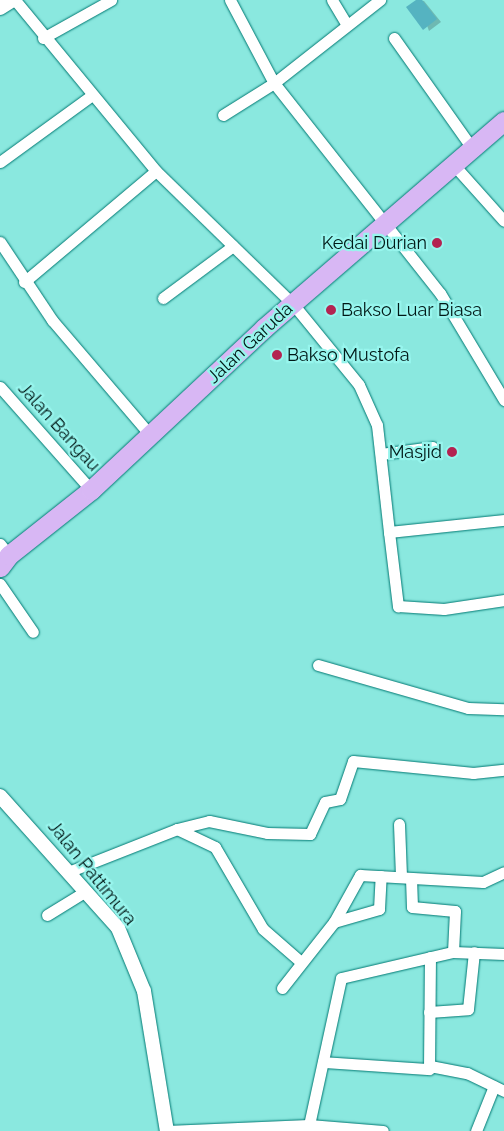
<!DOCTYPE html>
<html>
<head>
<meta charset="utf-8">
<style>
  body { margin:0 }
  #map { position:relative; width:504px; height:1131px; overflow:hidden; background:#8ae8df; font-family:Raleway,sans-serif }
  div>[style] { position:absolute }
  .shadow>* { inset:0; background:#0003 }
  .building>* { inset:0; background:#55b3c1 }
  .roads { filter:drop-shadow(0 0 1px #007973) drop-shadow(0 0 1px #007973) }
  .minor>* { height:11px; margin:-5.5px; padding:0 5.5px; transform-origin:5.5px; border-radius:5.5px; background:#fff }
  .tertiary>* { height:14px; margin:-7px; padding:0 7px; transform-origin:7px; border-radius:7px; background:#fff }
  .trunk>* { height:19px; margin:-9.5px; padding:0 9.5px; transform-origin:9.5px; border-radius:9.5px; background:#d8b7f4 }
  .dots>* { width:14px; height:14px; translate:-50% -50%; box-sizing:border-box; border:2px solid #97f5ed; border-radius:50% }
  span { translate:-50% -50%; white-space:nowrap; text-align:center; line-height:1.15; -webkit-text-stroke:4.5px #97f5ed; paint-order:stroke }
  .poi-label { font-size:18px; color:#001816 }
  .right { translate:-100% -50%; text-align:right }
  .left { translate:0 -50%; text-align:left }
  .street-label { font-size:18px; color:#001816 }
</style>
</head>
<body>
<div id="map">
  <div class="shadow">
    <div style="clip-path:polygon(418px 0,424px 1px,441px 22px,429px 31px)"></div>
  </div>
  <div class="building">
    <div style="clip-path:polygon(416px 0,422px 0,437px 19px,423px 30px,406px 7px)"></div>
  </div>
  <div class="roads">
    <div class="minor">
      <div style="left:15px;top:0;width:222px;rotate:50.5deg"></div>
      <div style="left:156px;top:171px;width:191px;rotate:44.2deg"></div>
      <div style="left:293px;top:304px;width:104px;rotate:50.8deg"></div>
      <div style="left:359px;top:385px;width:44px;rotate:65.8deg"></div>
      <div style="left:377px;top:425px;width:108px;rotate:83.6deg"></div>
      <div style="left:389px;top:532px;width:116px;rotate:-6deg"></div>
      <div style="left:230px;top:0;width:94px;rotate:62.1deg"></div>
      <div style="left:274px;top:83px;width:268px;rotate:51.7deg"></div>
      <div style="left:440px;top:293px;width:125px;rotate:59.1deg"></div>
      <div style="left:332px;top:0;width:29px;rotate:59deg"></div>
      <div style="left:43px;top:38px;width:78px;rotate:-29.2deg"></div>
      <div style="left:394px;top:38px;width:135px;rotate:54.7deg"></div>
      <div style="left:223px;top:115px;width:60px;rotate:-32.1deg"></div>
      <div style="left:274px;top:83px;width:135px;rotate:-38.1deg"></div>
      <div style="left:0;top:162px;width:112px;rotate:-36deg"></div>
      <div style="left:453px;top:164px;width:76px;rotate:48.2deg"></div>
      <div style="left:0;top:242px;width:94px;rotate:56.3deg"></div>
      <div style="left:52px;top:320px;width:153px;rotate:49.5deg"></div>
      <div style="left:24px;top:282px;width:172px;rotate:-40.1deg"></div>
      <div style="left:163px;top:298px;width:87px;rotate:-36.6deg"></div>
      <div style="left:0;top:387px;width:137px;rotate:48.5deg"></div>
      <div style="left:381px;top:454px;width:52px;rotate:-7.7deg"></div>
      <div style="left:389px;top:532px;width:75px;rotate:83.1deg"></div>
      <div style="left:398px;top:606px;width:46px;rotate:3.7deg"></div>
      <div style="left:444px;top:609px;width:61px;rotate:-8.5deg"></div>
      <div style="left:0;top:544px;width:14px;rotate:51deg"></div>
      <div style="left:0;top:584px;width:58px;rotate:55.5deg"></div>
      <div style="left:318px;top:665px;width:156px;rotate:16deg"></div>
      <div style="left:468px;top:708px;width:36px;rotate:2deg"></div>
      <div style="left:399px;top:824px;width:53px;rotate:87.8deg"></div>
      <div style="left:177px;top:829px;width:42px;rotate:25.3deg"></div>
      <div style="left:215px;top:847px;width:95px;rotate:59.7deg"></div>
      <div style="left:263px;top:929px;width:50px;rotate:41deg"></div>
      <div style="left:68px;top:872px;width:117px;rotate:-21.5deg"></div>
      <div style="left:177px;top:829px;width:33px;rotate:-14deg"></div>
      <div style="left:209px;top:821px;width:59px;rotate:11.7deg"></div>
      <div style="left:267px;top:833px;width:43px;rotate:1.3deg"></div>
      <div style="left:310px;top:834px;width:35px;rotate:-65deg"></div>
      <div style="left:325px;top:802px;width:15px;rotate:-11deg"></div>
      <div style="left:340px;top:799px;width:40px;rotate:-71.1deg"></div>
      <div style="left:353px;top:761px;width:121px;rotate:5.7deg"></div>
      <div style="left:473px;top:773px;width:31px;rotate:-6deg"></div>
      <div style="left:411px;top:878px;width:29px;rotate:88deg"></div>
      <div style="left:412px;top:907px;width:43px;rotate:5.3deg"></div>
      <div style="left:455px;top:911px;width:41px;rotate:92.8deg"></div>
      <div style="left:47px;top:915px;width:46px;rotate:-31.6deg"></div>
      <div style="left:334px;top:922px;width:54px;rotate:-61deg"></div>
      <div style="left:360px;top:875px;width:123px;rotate:3.3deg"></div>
      <div style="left:483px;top:882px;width:23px;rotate:-25deg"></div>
      <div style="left:282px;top:988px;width:84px;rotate:-51.8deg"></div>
      <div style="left:334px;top:922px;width:47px;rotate:-16.1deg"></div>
      <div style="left:379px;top:909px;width:33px;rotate:-87deg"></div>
      <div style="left:429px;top:1012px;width:39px;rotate:-4deg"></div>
      <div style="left:468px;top:1009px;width:57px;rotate:-84deg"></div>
      <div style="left:323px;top:1062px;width:106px;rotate:3.8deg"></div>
      <div style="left:429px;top:1069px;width:112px;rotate:-89.5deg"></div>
      <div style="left:430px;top:1066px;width:38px;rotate:11deg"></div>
      <div style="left:467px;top:1073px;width:41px;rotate:25.9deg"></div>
      <div style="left:309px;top:1125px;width:150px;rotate:-77.7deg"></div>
      <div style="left:341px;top:978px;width:115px;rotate:-13.1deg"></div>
      <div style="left:453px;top:952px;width:51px;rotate:2.2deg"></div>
      <div style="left:167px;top:1131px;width:142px;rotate:-2.4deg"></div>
      <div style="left:309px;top:1125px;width:74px;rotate:4.6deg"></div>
      <div style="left:476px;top:1131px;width:48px;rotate:-68.2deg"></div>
    </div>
    <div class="tertiary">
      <div style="left:0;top:8px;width:15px;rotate:-32deg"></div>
      <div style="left:0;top:796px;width:177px;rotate:48.2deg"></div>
      <div style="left:118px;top:928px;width:68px;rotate:67.6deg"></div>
      <div style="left:144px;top:991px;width:142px;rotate:80.7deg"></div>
    </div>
    <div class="trunk">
      <div style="left:0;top:567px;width:15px;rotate:-53deg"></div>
      <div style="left:9px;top:555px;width:105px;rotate:-38.4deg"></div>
      <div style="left:91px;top:490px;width:237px;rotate:-43.1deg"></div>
      <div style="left:264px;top:328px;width:317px;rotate:-40.8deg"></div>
    </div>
  </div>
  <div class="dots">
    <div style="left:437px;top:243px;background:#b32351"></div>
    <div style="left:331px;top:310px;background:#b32351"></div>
    <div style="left:277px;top:355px;background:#b32351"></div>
    <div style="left:452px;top:452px;background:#b32351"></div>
  </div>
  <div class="poi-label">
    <span class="right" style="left:427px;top:243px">Kedai Durian</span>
    <span class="left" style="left:341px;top:310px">Bakso Luar Biasa</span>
    <span class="left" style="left:287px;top:355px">Bakso Mustofa</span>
    <span class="right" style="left:442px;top:452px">Masjid</span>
  </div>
  <div class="street-label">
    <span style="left:250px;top:343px;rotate:-43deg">Jalan Garuda</span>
    <span style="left:59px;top:427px;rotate:48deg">Jalan Bangau</span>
    <span style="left:92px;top:873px;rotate:51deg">Jalan Pattimura</span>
  </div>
</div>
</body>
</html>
